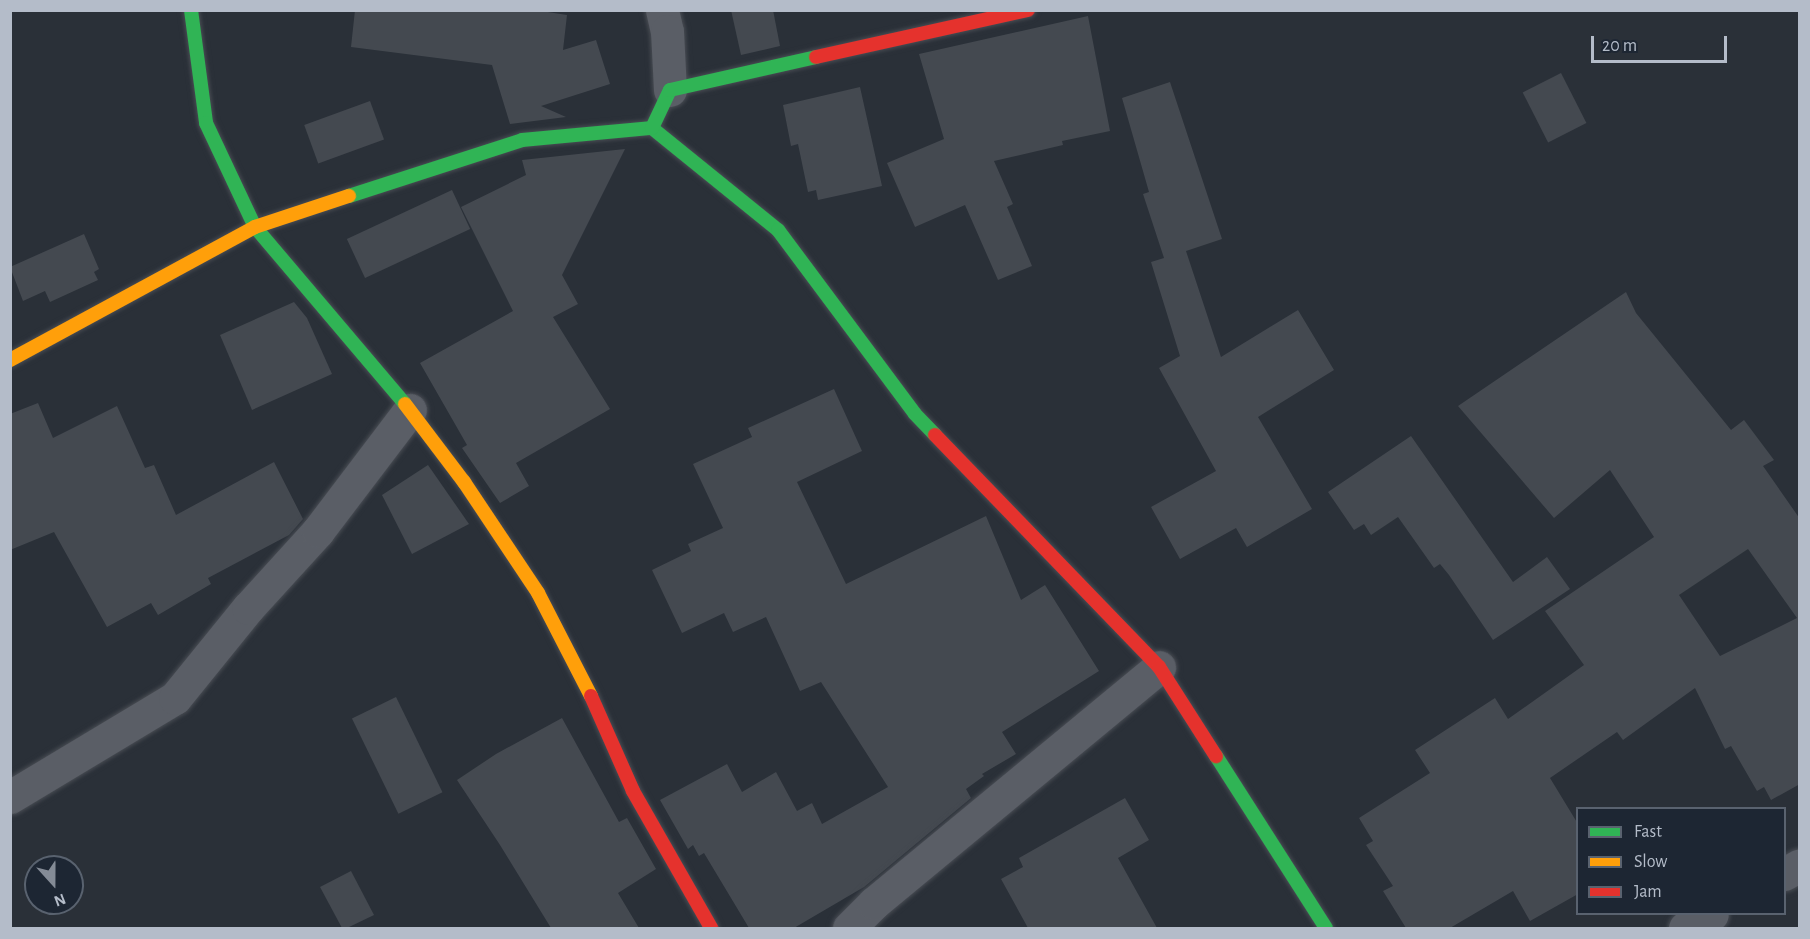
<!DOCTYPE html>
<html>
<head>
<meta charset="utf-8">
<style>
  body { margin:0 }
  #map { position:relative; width:1810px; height:939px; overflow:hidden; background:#2a3038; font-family:"Alegreya Sans",sans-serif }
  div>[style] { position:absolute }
  .building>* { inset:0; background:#444950; transform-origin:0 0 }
  .roads { filter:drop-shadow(0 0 2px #484c53) drop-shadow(0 0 2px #484c53) }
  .street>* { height:33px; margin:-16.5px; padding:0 16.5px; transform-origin:16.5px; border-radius:16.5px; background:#5a5e66 }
  .fast>* { height:14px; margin:-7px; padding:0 7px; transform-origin:7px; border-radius:7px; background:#30b455 }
  .slow>* { height:14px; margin:-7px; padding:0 7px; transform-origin:7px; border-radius:7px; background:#ff9f0a }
  .jam>* { height:14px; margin:-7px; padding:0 7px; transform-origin:7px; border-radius:7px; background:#e5322d }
  span { translate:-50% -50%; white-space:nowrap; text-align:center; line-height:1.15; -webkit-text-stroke:5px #1d2633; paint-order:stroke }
  .frame { position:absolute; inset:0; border:12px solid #b4bcc9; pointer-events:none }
  .legend { position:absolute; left:1576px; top:807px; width:210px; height:108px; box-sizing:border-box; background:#1d2633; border:2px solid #59626f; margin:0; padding:8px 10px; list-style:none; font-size:18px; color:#b4bcc9 }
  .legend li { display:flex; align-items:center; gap:12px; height:30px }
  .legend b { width:30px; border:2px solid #59626f }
  .north { position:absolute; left:24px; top:855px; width:60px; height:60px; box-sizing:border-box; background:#1d2633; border:2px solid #59626f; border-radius:50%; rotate:159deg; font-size:16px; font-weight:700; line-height:24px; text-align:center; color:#b4bcc9 }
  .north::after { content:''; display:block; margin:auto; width:21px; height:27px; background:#848b96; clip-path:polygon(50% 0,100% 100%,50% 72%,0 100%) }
  .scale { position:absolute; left:1591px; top:36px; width:136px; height:27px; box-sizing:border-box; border:3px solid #b4bcc9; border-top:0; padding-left:8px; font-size:18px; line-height:21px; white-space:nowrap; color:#b4bcc9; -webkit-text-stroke:4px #1d2633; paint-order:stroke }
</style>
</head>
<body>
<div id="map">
  <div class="building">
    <div style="clip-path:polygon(355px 10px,535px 10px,567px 15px,563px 50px,596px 40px,610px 84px,541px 106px,566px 117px,510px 124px,492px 65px,351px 47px)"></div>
    <div style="clip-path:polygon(731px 10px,773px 10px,780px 46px,741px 55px)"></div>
    <div style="clip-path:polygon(1088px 16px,1110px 131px,1062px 141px,1063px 145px,994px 161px,1013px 204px,1007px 207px,1032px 266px,998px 280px,965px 205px,915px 227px,887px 163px,944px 139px,919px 54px)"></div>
    <div style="left:1561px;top:73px;width:56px;height:43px;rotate:63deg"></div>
    <div style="clip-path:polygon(1170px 82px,1222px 239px,1186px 251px,1221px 357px,1298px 310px,1334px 370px,1258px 417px,1312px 509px,1247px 547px,1236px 528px,1180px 559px,1151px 507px,1216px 471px,1159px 368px,1180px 356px,1151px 262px,1164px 258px,1143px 194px,1149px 192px,1122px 98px)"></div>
    <div style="clip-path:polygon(860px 87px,882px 186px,818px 200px,816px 190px,808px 192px,798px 144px,791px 146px,783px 105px)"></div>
    <div style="left:370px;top:101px;width:41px;height:70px;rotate:70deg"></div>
    <div style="clip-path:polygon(625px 149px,562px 275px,578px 304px,553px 317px,610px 409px,516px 463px,529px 486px,500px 503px,462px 448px,467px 445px,420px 363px,513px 311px,461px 207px,526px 175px,522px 160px)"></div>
    <div style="left:452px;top:190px;width:43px;height:116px;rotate:65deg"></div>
    <div style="clip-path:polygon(84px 234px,99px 269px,94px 272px,98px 280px,50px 302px,45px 291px,23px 301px,10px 267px)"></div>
    <div style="clip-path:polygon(evenodd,1626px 292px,1636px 313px,1731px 430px,1744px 420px,1774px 460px,1763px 466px,1800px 519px,1800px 784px,1771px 800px,1764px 787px,1757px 791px,1731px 746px,1725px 749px,1695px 688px,1623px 740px,1617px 732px,1550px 778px,1578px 824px,1578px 894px,1530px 921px,1513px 891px,1450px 928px,1406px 928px,1383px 891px,1393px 886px,1366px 845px,1373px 841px,1359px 818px,1430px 773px,1415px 750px,1495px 698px,1508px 719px,1584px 665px,1545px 611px,1654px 537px,1610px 470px,1554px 518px,1458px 406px,1626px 292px,1748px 549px,1797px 618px,1720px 656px,1679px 595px,1748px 549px)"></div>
    <div style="clip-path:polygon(294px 302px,307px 318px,332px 374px,252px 410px,220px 335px)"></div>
    <div style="clip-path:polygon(834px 389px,862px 451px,797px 482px,846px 584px,986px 516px,1021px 600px,1045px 585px,1099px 671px,1002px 732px,1016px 754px,982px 774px,984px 776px,966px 789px,971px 798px,864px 887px,794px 928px,749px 928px,704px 853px,699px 856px,693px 845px,688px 849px,660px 800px,727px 764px,742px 792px,776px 772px,797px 811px,812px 803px,822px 824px,888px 787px,821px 682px,800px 691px,766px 617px,733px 632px,724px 613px,682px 633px,652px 570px,691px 551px,688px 544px,723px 528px,693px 464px,752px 437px,748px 428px)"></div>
    <div style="clip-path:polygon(38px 403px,53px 438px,117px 406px,145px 468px,154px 465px,176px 515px,274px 462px,303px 519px,289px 535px,208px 578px,211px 584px,158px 615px,151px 603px,107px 627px,54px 532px,10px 550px,10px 414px)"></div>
    <div style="clip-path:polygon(1411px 436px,1513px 582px,1547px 557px,1570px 589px,1493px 640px,1449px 575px,1440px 564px,1434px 568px,1398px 517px,1371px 535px,1364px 524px,1354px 530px,1328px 492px)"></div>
    <div style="clip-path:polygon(428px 465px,469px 524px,412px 554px,382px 495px)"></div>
    <div style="left:396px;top:697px;width:106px;height:49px;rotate:64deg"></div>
    <div style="clip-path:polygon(562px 718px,619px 822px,627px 818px,656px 869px,618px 893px,639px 928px,551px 928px,500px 845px,457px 780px,496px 754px)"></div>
    <div style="clip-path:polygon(1125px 798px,1149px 840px,1118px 858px,1157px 928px,1028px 928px,1001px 879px,1023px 867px,1019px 858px)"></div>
    <div style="clip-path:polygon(351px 871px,374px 915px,347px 928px,342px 928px,320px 887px)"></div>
  </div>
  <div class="roads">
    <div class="street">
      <div style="left:662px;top:10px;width:22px;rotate:77deg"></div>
      <div style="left:667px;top:31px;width:59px;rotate:87.1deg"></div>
      <div style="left:10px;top:797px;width:192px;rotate:-31deg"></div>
      <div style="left:175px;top:698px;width:116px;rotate:-51deg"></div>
      <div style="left:248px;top:608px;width:104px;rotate:-47.7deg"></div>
      <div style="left:318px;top:531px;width:152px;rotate:-52.8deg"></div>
      <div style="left:1784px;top:874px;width:18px;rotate:-29deg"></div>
      <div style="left:849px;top:928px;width:35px;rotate:-45deg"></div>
      <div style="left:874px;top:903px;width:370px;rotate:-39.6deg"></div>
      <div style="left:1685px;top:928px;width:30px;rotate:-27deg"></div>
    </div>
    <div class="fast">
      <div style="left:191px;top:10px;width:114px;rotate:82.4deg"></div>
      <div style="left:206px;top:123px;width:115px;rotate:64.8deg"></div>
      <div style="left:255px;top:227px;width:232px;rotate:49.7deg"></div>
      <div style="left:652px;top:128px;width:162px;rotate:39deg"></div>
      <div style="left:778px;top:230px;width:229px;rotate:53.3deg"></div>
      <div style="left:915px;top:414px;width:29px;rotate:46deg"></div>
      <div style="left:349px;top:196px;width:182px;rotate:-17.9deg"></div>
      <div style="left:522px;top:140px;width:131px;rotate:-5.3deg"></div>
      <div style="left:652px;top:128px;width:42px;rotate:-64.7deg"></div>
      <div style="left:670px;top:90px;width:150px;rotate:-12.7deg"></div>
      <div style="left:1216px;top:756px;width:204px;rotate:57.4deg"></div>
    </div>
    <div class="slow">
      <div style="left:10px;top:360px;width:279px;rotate:-28.5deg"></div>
      <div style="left:255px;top:227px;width:99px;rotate:-18.3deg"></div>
      <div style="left:405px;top:404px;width:98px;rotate:52.9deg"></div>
      <div style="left:464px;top:482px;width:133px;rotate:56.3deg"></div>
      <div style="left:538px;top:593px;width:116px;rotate:62.8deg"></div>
    </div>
    <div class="jam">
      <div style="left:816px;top:57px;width:217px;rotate:-12.5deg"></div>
      <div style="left:935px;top:435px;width:322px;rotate:46deg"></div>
      <div style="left:1159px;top:667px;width:106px;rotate:57.4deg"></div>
      <div style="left:591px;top:696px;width:104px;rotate:66.1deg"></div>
      <div style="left:633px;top:791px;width:158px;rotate:60.3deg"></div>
    </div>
  </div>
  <div class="frame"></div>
  <ul class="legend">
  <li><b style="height:8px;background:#30b455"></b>Fast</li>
  <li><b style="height:8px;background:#ff9f0a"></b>Slow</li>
  <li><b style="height:8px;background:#e5322d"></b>Jam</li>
  </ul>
  <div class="north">N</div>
  <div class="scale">20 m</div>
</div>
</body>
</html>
